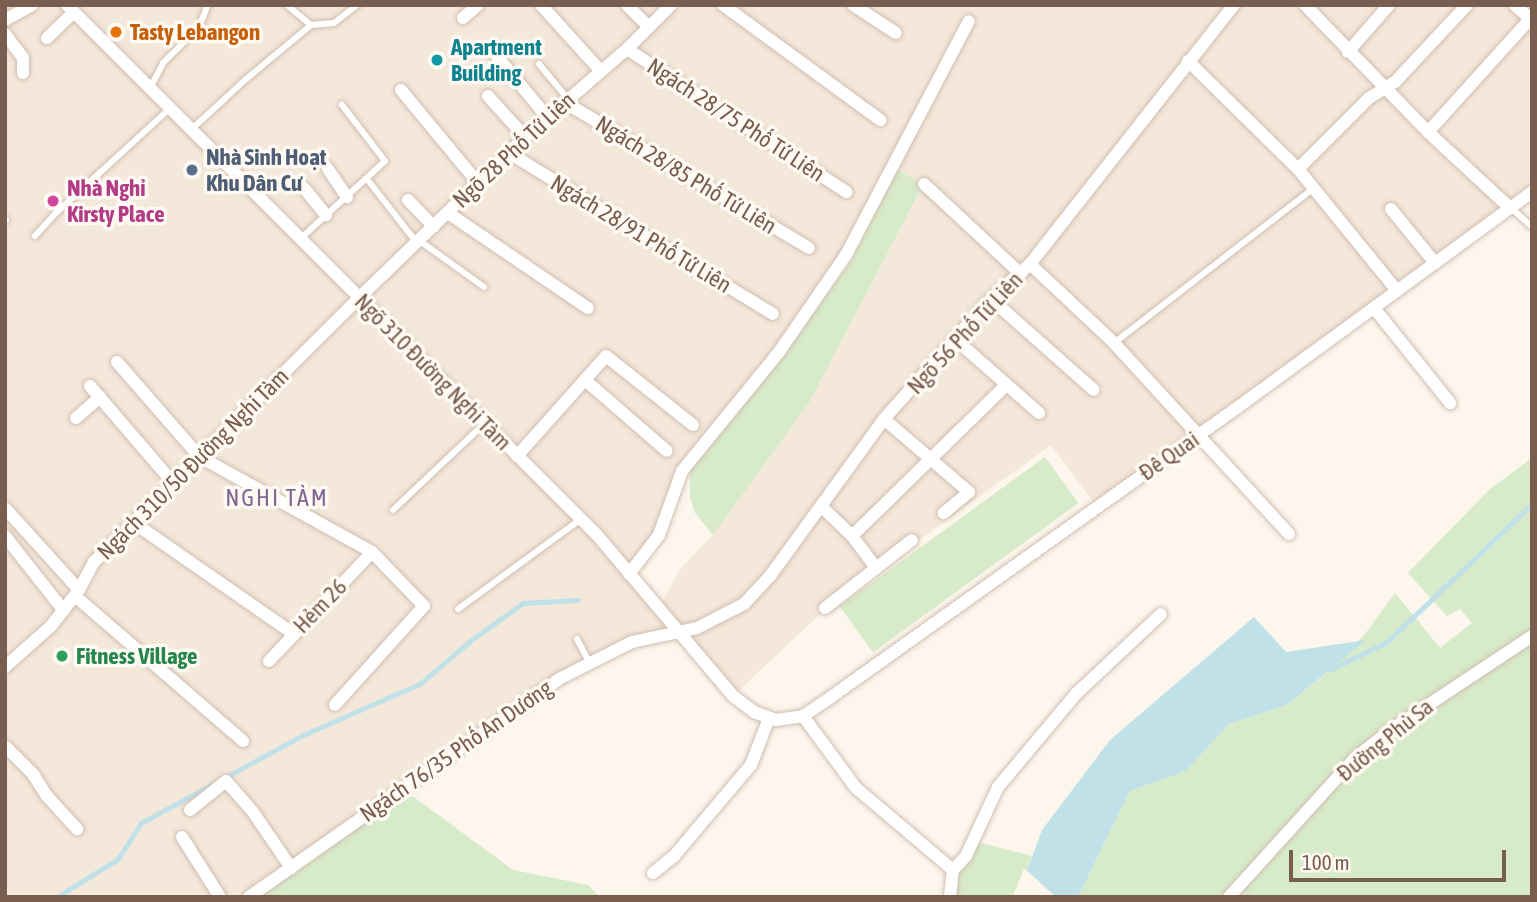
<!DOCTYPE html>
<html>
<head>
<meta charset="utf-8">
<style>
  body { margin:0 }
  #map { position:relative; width:1537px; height:902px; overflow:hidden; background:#fcf6ec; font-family:"Asap Condensed",sans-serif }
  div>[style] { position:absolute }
  .residential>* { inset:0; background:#f4e8da }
  .green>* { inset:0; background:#d7ebca; transform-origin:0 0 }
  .water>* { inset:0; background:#c0e1e7 }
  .pier>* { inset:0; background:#fcf6ec }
  .stream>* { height:4.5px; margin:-2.25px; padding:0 2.25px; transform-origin:2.25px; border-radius:2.25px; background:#c0e1e7 }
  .roads { filter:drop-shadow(0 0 2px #d0beb1) drop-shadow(0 0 2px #d0beb1) }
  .lane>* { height:6px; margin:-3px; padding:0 3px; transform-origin:3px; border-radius:3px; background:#fff }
  .street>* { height:12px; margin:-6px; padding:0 6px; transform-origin:6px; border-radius:6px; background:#fff }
  .dots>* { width:19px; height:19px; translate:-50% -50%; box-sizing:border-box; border:4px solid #fffaf3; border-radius:50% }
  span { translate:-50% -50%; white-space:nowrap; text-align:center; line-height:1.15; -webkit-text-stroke:7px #fffaf3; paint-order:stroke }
  .food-label { font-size:23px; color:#c56008; font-weight:700 }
  .left { translate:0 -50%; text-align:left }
  .culture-label { font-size:23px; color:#0d838f; font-weight:700 }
  .street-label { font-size:23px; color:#795d4e }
  .service-label { font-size:23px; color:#4e5e75; font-weight:700 }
  .hotel-label { font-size:23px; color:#b23c85; font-weight:700 }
  .leisure-label { font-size:23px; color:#27864d; font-weight:700 }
  .neighbourhood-label { font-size:24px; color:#846693; letter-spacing:2px }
  .frame { position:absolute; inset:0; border:7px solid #795d4e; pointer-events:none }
  .scale { position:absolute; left:1289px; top:850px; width:217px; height:32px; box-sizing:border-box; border:4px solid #795d4e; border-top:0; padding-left:9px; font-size:21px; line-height:24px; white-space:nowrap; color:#795d4e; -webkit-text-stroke:5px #fffaf3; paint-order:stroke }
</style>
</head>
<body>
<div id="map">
  <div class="residential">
    <div style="clip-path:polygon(evenodd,5px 5px,1532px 5px,1532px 189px,1097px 507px,1051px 445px,833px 602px,733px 696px,678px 632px,632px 642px,559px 679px,248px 897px,5px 897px,5px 5px,897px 169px,924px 185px,809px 403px,713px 535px,681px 568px,658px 609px,629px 574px,659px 535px,690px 461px,849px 258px,897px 169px)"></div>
  </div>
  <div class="green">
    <div style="clip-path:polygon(896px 169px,924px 184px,809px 403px,713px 535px,695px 513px,690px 497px,690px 461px,783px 356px,852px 260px)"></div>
    <div style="left:1045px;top:457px;width:57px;height:254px;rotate:54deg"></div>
    <div style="clip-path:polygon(1532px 458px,1532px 897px,1078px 897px,1130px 791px,1186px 771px,1229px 724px,1287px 705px,1334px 667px,1365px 634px,1395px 593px,1440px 648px,1472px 623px,1460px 609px,1447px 616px,1408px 573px,1490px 489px)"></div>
    <div style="clip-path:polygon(403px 789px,513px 870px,588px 885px,600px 897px,247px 897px)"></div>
    <div style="clip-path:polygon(974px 841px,1032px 856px,1017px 897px,950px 897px,953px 870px)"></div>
  </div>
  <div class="water">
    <div style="clip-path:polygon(1254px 617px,1286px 652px,1366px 640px,1287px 705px,1229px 724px,1186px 771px,1130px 791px,1078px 897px,1017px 897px,1042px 830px,1110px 740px)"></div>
  </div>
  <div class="pier">
    <div style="clip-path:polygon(1024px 868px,1056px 897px,1013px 897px)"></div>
  </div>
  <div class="stream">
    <div style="left:1329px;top:670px;width:64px;rotate:-25.8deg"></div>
    <div style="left:1387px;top:642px;width:200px;rotate:-43.6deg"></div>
    <div style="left:57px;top:897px;width:72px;rotate:-31.9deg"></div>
    <div style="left:118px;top:859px;width:43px;rotate:-57.4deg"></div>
    <div style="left:141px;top:823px;width:184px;rotate:-28.5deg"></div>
    <div style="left:303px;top:735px;width:128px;rotate:-23.6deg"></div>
    <div style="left:420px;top:684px;width:66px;rotate:-40.7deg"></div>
    <div style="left:470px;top:641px;width:65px;rotate:-35.6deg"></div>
    <div style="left:523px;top:603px;width:55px;rotate:-3.1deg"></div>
  </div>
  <div class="roads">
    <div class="lane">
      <div style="left:287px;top:5px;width:31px;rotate:40deg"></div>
      <div style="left:539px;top:64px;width:45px;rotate:50.4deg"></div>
      <div style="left:151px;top:86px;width:26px;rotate:-62deg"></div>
      <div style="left:163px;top:63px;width:51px;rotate:-45deg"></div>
      <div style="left:199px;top:27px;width:24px;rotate:-68deg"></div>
      <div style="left:193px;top:128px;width:71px;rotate:-42.7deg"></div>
      <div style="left:245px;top:80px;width:86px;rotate:-39.8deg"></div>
      <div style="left:311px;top:25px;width:23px;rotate:-5deg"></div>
      <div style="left:334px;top:23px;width:29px;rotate:-38deg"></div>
      <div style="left:367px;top:179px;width:81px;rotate:52deg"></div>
      <div style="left:1510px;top:207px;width:30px;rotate:42deg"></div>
      <div style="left:5px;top:220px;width:1px"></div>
      <div style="left:35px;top:236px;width:31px;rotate:-48deg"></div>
      <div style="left:56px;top:213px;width:155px;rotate:-42.6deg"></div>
      <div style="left:300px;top:239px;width:115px;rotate:-42.5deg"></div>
      <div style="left:385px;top:161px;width:71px;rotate:-127.5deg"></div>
      <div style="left:420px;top:241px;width:79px;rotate:35.7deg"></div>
      <div style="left:1114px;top:343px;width:253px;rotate:-37.8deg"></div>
      <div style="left:393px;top:510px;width:125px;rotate:-43.4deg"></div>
      <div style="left:458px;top:609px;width:152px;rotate:-36.2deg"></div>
      <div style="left:577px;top:639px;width:27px;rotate:62deg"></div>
    </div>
    <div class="street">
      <div style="left:67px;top:5px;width:750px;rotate:45deg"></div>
      <div style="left:597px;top:535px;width:211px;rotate:49.8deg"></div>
      <div style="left:733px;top:696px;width:26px;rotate:37deg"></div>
      <div style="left:754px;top:712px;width:23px;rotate:20deg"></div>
      <div style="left:776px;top:720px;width:27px;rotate:-8deg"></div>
      <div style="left:803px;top:716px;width:34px;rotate:-34deg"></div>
      <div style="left:831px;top:697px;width:508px;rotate:-35.47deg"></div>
      <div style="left:1245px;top:402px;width:356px;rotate:-36.2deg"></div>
      <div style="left:541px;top:5px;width:88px;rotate:47.8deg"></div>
      <div style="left:627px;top:5px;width:31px;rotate:45deg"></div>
      <div style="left:723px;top:5px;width:195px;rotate:36.2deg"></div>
      <div style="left:853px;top:5px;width:51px;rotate:33.1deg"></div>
      <div style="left:1305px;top:5px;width:177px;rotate:45.9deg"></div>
      <div style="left:1428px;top:132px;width:110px;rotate:42.8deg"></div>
      <div style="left:1515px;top:5px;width:23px;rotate:43deg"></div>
      <div style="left:463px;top:18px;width:20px;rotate:-41deg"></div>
      <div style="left:5px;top:20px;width:31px;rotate:-29deg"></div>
      <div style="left:5px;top:34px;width:30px;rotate:53deg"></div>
      <div style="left:23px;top:58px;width:15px;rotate:90deg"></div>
      <div style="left:47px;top:38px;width:37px;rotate:-44deg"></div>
      <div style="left:491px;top:49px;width:88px;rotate:50.5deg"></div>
      <div style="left:627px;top:49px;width:262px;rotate:33.1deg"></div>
      <div style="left:1348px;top:52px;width:62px;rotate:-48.9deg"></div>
      <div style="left:1188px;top:61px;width:154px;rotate:44.5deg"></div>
      <div style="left:1298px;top:169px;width:157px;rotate:50.9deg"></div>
      <div style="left:401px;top:90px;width:119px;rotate:50.4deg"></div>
      <div style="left:488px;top:96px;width:55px;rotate:47.9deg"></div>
      <div style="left:564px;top:102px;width:285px;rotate:30.8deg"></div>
      <div style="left:1428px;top:132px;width:155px;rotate:-47.9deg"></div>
      <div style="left:509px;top:153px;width:309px;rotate:31.4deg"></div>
      <div style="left:328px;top:169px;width:34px;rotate:56deg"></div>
      <div style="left:1298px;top:169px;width:100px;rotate:-45deg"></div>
      <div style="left:1369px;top:98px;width:31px;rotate:-32deg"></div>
      <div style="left:1395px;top:82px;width:105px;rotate:-46.9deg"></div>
      <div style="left:924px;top:184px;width:132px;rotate:42.9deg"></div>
      <div style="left:304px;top:188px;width:35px;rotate:51deg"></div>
      <div style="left:408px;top:200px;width:37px;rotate:46deg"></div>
      <div style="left:1391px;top:209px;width:70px;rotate:50.8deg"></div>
      <div style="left:448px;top:213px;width:169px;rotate:34.2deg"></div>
      <div style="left:1030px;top:264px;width:115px;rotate:43.2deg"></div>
      <div style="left:1114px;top:343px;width:259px;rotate:47.5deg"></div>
      <div style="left:991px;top:299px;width:137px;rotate:41.5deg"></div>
      <div style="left:1374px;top:308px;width:122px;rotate:51.3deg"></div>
      <div style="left:955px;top:339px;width:112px;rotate:41.4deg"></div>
      <div style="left:117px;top:362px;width:126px;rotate:48.9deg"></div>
      <div style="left:200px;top:457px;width:196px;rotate:28.9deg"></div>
      <div style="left:372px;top:552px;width:75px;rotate:46.1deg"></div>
      <div style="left:424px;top:606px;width:133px;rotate:132deg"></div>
      <div style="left:585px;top:380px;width:108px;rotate:40.9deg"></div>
      <div style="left:90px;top:386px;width:129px;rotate:49.4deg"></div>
      <div style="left:76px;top:418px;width:32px;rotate:-41deg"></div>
      <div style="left:884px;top:419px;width:112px;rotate:40.7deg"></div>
      <div style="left:969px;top:492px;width:33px;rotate:140deg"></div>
      <div style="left:517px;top:456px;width:134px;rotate:-48.3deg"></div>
      <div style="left:606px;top:356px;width:111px;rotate:38.4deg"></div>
      <div style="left:821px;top:506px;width:43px;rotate:44.1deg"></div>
      <div style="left:852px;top:536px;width:40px;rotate:53deg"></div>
      <div style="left:5px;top:508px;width:110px;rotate:47.9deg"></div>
      <div style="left:134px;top:523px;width:195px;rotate:34.8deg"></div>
      <div style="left:5px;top:536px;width:95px;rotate:51.8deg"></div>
      <div style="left:852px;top:536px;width:216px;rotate:-44.4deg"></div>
      <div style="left:629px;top:574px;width:49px;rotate:-52.4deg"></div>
      <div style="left:659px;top:535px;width:68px;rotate:-70.2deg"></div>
      <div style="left:682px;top:471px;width:154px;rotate:-50.8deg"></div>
      <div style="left:779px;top:352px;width:118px;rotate:-55.4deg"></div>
      <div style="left:846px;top:255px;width:264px;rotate:-62.3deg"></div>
      <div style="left:75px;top:596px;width:222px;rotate:40.8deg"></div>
      <div style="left:825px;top:608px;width:110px;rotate:-38deg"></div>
      <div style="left:269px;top:661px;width:150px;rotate:-46.6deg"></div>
      <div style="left:5px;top:667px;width:62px;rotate:-41.7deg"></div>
      <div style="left:51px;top:626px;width:46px;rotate:-52.1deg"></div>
      <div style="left:79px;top:590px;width:32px;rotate:-62deg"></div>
      <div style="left:94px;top:562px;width:374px;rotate:-44.9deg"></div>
      <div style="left:359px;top:298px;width:231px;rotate:-44.1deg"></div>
      <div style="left:525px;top:137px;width:135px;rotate:-40.8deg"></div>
      <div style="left:627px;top:49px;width:62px;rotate:-45deg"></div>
      <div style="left:803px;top:716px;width:89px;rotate:53.6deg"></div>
      <div style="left:856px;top:788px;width:127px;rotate:40.2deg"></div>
      <div style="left:5px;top:746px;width:40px;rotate:45deg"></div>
      <div style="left:33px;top:774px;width:26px;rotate:58deg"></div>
      <div style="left:47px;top:796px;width:45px;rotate:47.7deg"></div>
      <div style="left:190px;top:810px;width:46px;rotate:-38.9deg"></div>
      <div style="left:226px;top:781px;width:41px;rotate:48.9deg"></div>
      <div style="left:253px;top:812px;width:68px;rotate:55.8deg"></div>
      <div style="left:182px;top:837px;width:71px;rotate:57.7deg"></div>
      <div style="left:653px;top:873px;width:27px;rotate:-39deg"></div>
      <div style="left:674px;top:856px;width:119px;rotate:-49.8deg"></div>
      <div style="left:751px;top:765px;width:50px;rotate:-69deg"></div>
      <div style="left:249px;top:897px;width:379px;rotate:-35.1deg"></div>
      <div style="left:559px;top:679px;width:82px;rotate:-26.9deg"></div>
      <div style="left:632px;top:642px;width:66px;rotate:-12.2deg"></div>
      <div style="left:697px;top:628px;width:53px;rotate:-27.1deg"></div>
      <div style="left:744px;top:604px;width:38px;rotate:-47deg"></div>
      <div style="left:770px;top:576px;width:194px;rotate:-54deg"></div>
      <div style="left:884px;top:419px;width:154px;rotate:-48.4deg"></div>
      <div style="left:986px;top:304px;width:59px;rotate:-42.3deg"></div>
      <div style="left:1030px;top:264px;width:330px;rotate:-51.8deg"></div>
      <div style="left:950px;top:897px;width:27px;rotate:-84deg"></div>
      <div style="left:953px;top:870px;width:19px;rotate:-47deg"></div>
      <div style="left:966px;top:856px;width:76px;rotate:-65.1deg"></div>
      <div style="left:998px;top:787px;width:123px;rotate:-50deg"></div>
      <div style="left:1077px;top:693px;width:115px;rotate:-43.2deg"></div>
      <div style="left:1229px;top:897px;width:188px;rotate:-47.8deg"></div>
      <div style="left:1355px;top:758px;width:51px;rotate:-37.8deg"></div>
      <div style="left:1395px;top:727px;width:164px;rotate:-33.6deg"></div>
    </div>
  </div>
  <div class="dots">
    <div style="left:116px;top:32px;background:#e8710a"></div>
    <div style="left:437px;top:60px;background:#0f9aa8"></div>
    <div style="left:192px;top:170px;background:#5c6f8a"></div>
    <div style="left:53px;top:201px;background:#d1479c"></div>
    <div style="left:62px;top:656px;background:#2e9e5b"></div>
  </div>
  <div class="food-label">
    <span class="left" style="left:130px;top:32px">Tasty Lebangon</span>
  </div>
  <div class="culture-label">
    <span class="left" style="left:451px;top:60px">Apartment<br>Building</span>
  </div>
  <div class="street-label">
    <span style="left:736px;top:120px;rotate:33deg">Ngách 28/75 Phố Tứ Liên</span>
    <span style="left:514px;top:150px;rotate:-43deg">Ngõ 28 Phố Tứ Liên</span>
    <span style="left:686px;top:175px;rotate:31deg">Ngách 28/85 Phố Tứ Liên</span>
    <span style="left:641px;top:234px;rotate:31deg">Ngách 28/91 Phố Tứ Liên</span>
    <span style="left:965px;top:333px;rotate:-47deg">Ngõ 56 Phố Tứ Liên</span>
    <span style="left:433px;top:372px;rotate:45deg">Ngõ 310 Đường Nghi Tàm</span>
    <span style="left:1169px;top:456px;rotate:-35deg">Đê Quai</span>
    <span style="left:193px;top:464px;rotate:-45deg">Ngách 310/50 Đường Nghi Tàm</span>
    <span style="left:320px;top:606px;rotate:-46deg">Hẻm 26</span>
    <span style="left:1385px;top:740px;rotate:-39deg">Đường Phù Sa</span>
    <span style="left:456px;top:751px;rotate:-35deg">Ngách 76/35 Phố An Dương</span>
  </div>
  <div class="service-label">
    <span class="left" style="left:206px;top:170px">Nhà Sinh Hoạt<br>Khu Dân Cư</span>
  </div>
  <div class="hotel-label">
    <span class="left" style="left:67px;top:201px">Nhà Nghỉ<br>Kirsty Place</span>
  </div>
  <div class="leisure-label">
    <span class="left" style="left:76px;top:656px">Fitness Village</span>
  </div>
  <div class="neighbourhood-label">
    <span style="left:277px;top:498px">NGHI TÀM</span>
  </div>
  <div class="frame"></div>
  <div class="scale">100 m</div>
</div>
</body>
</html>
